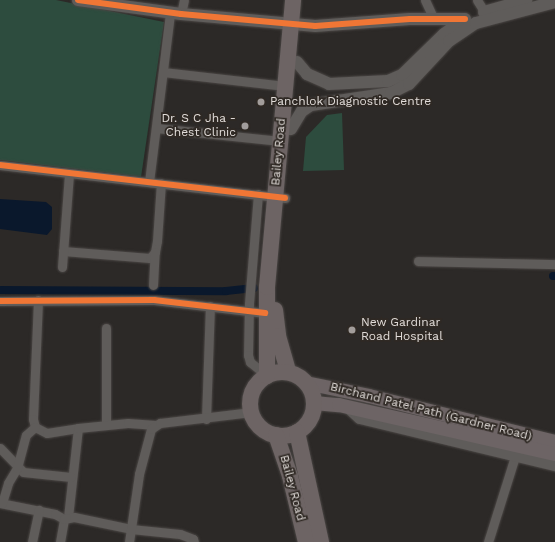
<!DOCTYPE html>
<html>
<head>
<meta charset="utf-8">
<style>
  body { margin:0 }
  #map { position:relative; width:555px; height:542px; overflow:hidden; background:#2c2927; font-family:"Work Sans",sans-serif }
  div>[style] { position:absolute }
  .green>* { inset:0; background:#2d4c3e }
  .water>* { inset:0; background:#0a182c }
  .canal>* { height:8px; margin:-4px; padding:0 4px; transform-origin:4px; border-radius:4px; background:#0a182c }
  .roads { filter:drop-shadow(0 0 1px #4a4644) drop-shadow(0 0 1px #4a4644) }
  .street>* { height:9px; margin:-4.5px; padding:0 4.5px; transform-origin:4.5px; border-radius:4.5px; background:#5f5c5a }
  .secondary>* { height:12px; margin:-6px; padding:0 6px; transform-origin:6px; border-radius:6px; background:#5f5c5a }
  .primary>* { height:14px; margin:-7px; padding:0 7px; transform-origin:7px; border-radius:7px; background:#6d6465 }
  .highway>* { height:16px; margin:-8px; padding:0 8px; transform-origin:8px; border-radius:8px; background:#6d6464 }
  .highway>.ring { margin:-8px; padding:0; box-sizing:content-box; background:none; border:16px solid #6d6464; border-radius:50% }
  .cycleway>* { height:6px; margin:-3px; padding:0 3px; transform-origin:3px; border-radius:3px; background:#f07635 }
  .dots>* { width:11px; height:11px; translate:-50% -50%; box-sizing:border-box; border:2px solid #2f2924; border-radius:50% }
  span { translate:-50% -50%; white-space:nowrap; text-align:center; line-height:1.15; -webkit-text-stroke:3.5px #2f2924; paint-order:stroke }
  .poi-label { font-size:12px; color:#e1dcd9 }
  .left { translate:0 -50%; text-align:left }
  .right { translate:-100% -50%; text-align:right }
  .street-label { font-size:12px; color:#e1dcd9 }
</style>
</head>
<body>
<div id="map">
  <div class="green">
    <div style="clip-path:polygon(0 0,56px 0,164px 22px,141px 177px,0 160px)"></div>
    <div style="clip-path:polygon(342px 113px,344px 170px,303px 171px,306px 137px,327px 115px)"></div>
  </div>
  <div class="water">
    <div style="clip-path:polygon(0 199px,46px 202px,52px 207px,52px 229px,47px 235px,0 229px)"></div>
  </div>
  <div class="canal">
    <div style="left:553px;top:276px;width:2px"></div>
    <div style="left:0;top:290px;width:226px;rotate:0.3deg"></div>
    <div style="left:226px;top:291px;width:28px;rotate:-6deg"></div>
  </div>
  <div class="roads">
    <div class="street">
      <div style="left:425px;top:0;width:21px;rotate:65deg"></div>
      <div style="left:477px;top:0;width:19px;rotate:58deg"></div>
      <div style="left:181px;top:14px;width:14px;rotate:-78deg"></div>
      <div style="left:163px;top:72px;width:123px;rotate:6.5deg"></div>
      <div style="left:156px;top:128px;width:125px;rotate:6deg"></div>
      <div style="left:0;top:165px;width:287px;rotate:6.6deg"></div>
      <div style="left:149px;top:182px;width:170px;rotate:-82.9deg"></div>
      <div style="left:258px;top:194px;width:110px;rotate:94.7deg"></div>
      <div style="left:249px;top:304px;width:51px;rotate:91.1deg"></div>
      <div style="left:248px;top:355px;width:7px;rotate:74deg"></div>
      <div style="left:250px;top:362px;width:22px;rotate:39deg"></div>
      <div style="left:63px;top:251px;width:87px;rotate:4.6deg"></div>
      <div style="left:150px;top:258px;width:8px;rotate:-50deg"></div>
      <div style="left:155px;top:252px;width:11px;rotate:-80deg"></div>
      <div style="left:157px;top:241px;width:58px;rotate:-86.1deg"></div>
      <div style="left:418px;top:261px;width:137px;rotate:1.3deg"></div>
      <div style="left:62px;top:267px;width:94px;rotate:-85.7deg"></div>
      <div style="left:153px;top:285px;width:33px;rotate:-87deg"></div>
      <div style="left:38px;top:300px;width:119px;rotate:92.4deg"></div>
      <div style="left:33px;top:419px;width:8px;rotate:76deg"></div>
      <div style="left:35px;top:427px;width:13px;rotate:27deg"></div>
      <div style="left:47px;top:433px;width:31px;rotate:-9deg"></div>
      <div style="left:78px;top:428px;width:90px;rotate:96.4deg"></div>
      <div style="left:0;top:301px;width:154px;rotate:-0.4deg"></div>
      <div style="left:154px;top:300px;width:112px;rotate:6.7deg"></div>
      <div style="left:106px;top:328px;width:96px;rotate:90deg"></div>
      <div style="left:206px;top:419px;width:113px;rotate:-88deg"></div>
      <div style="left:78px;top:428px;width:50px;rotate:-5.7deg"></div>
      <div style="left:128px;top:423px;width:28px;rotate:4deg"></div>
      <div style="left:0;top:448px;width:33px;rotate:46deg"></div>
      <div style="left:23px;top:472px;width:48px;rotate:5.9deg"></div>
      <div style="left:0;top:503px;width:56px;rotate:11.3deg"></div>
      <div style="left:55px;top:514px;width:10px;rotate:29deg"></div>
      <div style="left:2px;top:503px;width:21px;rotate:-73deg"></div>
      <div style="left:8px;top:483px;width:17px;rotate:-59deg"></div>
      <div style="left:17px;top:468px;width:34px;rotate:-75deg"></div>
      <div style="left:26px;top:435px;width:12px;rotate:-42deg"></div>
      <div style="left:32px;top:542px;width:33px;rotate:-78deg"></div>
      <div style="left:60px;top:542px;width:23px;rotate:-80deg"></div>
      <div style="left:64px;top:519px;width:10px;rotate:-11deg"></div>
      <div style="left:74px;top:517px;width:58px;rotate:11.9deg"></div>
      <div style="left:131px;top:529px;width:49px;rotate:5.8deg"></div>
      <div style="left:180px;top:534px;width:14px;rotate:21deg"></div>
      <div style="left:193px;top:539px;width:3px;rotate:72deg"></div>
      <div style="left:129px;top:542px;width:69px;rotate:-81.6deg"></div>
      <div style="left:139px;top:474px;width:47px;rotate:-75.1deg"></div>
      <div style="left:151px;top:429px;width:11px;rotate:-34deg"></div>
      <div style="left:160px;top:423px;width:92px;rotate:-6.9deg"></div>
      <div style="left:488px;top:542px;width:96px;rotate:-72.5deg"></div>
    </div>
    <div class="secondary">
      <div style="left:78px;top:0;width:104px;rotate:7.7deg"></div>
      <div style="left:181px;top:14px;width:135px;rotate:5.1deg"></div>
      <div style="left:315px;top:26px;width:95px;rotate:-4.2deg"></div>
      <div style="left:410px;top:19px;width:55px"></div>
      <div style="left:484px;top:12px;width:44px;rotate:-15.9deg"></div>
      <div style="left:297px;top:62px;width:16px;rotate:50deg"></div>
      <div style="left:307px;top:74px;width:24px;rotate:24deg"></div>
      <div style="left:329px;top:84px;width:59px;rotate:-2.9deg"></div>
      <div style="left:388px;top:81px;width:15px;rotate:-23deg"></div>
      <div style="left:402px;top:75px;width:59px;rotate:-44.3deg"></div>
      <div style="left:444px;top:34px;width:25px;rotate:-37deg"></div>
      <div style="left:291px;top:129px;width:21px;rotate:-59deg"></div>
      <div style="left:302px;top:111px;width:11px;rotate:-34deg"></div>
      <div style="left:311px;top:105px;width:81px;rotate:-8.5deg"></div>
      <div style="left:391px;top:93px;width:20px;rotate:-27deg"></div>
      <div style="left:409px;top:84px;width:59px;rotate:-47.1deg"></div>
      <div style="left:449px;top:41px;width:32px;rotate:-34deg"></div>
      <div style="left:476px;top:23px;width:82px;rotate:-14.9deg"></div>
      <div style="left:348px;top:407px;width:16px;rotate:43deg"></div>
      <div style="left:360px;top:418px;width:201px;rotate:13.6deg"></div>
    </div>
    <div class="primary">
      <div style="left:306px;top:383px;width:64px;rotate:11.7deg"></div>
      <div style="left:369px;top:396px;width:192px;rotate:13.9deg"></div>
      <div style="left:314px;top:403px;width:25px;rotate:5deg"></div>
      <div style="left:339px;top:405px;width:221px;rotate:12.8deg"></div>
    </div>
    <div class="highway">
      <div style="left:275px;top:310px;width:26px;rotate:83deg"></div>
      <div style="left:278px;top:336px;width:37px;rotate:74deg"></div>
      <div class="ring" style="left:250px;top:372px;width:48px;height:48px"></div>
      <div style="left:267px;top:376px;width:89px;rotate:-90deg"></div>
      <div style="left:267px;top:287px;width:288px;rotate:-84.8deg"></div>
      <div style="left:297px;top:432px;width:113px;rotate:77.7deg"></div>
      <div style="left:276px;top:435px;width:43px;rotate:71.1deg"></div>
      <div style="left:290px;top:476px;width:68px;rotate:76.4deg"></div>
    </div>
  </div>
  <div class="cycleway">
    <div style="left:78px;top:0;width:104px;rotate:7.7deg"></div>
    <div style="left:181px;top:14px;width:135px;rotate:5.1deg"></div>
    <div style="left:315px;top:26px;width:95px;rotate:-4.2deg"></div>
    <div style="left:410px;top:19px;width:55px"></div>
    <div style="left:0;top:165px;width:287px;rotate:6.6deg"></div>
    <div style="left:0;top:301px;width:154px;rotate:-0.4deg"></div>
    <div style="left:154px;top:300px;width:112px;rotate:6.7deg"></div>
  </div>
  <div class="dots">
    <div style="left:261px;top:102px;background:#a29d9b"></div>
    <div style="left:245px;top:126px;background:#a29d9b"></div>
    <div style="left:352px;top:330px;background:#a29d9b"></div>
  </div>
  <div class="poi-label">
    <span class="left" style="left:270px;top:102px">Panchlok Diagnostic Centre</span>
    <span class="right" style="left:236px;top:126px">Dr. S C Jha -<br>Chest Clinic</span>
    <span class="left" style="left:361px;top:330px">New Gardinar<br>Road Hospital</span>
  </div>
  <div class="street-label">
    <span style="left:279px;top:152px;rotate:-85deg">Bailey Road</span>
    <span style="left:431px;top:412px;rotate:14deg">Birchand Patel Path (Gardner Road)</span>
    <span style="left:292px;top:488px;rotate:75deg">Bailey Road</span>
  </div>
</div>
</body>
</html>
